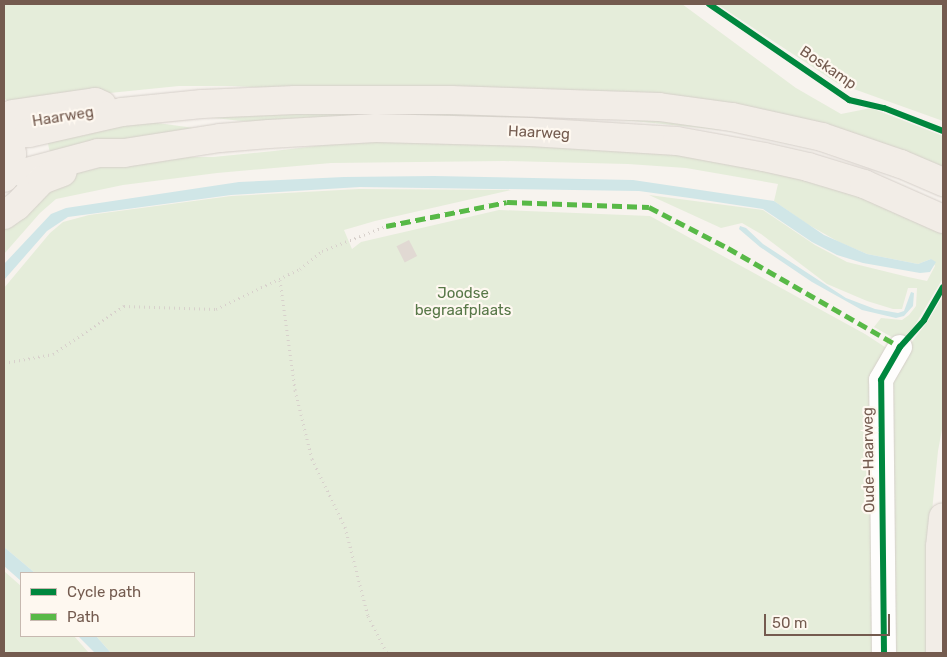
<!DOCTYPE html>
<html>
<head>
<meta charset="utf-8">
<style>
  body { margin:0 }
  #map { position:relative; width:947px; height:657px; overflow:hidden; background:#f7f3ee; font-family:Rubik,sans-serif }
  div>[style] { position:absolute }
  .green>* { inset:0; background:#e5edda }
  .water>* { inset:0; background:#d0e6e7 }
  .building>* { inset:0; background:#e1d9d3; transform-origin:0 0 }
  .path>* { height:3px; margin-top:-1.5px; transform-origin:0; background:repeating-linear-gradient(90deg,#d8d1cc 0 1px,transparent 0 5px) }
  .roads { filter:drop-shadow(0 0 1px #d5cfc9) drop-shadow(0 0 1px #d5cfc9) }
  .minor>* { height:24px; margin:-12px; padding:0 12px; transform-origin:12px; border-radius:12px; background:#fefdfc }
  .major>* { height:28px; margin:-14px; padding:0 14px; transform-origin:14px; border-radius:14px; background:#f2ede7 }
  .quiet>* { height:5px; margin-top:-2.5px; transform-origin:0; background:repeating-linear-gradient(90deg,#58b947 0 10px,transparent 0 15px) }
  .cycleway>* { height:6px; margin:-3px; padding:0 3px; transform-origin:3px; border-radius:3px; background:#00873e }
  span { translate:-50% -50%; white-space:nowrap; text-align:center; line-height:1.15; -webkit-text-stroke:4.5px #fef8f0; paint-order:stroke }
  .street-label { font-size:15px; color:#745b4f }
  .park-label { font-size:15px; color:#587848 }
  .frame { position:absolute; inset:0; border:5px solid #745b4f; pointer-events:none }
  .legend { position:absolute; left:20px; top:572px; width:175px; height:65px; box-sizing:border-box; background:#fef8f0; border:1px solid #c7b9b0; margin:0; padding:6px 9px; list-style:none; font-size:15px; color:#745b4f }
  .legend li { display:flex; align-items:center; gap:10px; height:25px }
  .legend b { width:25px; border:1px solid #c7b9b0 }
  .scale { position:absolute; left:764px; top:614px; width:126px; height:22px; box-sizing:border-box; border:2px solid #745b4f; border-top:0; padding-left:6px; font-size:15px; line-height:18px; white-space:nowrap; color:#745b4f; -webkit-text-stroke:4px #fef8f0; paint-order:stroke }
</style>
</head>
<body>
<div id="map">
  <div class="green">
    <div style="clip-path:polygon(4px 4px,682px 4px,796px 88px,841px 114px,871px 108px,943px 136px,943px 168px,789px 117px,232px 86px,179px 86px,10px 103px,4px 98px)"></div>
    <div style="clip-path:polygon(717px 4px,943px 4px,943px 121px,837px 83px)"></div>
    <div style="clip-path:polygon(252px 112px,367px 114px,370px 112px,629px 117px,720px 127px,720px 130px,624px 120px,562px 117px,369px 117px,251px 122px,196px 116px)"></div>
    <div style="clip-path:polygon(143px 121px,194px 128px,51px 158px,46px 134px)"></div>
    <div style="clip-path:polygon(365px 140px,653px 149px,820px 181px,943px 230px,943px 278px,915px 325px,902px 341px,897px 340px,874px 327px,881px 318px,902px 320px,909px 315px,916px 306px,917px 288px,908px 288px,902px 309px,893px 309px,867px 301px,827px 284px,761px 234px,742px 223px,721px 228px,649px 195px,763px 210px,815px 245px,847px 262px,908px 277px,927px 281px,935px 266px,931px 259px,918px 264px,867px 254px,839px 242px,807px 224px,774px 201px,778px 184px,686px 168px,628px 164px,504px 161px,331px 163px,217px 173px,123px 185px,56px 199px,40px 213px,4px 254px,4px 222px,57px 179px,77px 173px,105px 166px,187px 157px,213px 157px,274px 151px)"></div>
    <div style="clip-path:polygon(359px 189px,511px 190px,375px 221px,344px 230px,352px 249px,361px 242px,499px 210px,650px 216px,865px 334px,888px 349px,874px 653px,111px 653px,96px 636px,194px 636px,194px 573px,35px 573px,4px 547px,4px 288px,50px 233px,63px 222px,89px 215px,231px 196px)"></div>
    <div style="clip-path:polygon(943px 296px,943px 424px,938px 451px,930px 531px,928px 653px,889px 653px,886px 394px,908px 347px,928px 321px)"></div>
    <div style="clip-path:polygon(4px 571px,21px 586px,21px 636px,74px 636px,89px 653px,4px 653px)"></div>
  </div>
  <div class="water">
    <div style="clip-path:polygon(434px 176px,633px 180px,774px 201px,824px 235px,867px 254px,918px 264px,931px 259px,936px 262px,930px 272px,920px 273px,863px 263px,837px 255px,812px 242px,763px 209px,697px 199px,639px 191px,360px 187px,231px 195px,68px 217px,47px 231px,4px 280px,4px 264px,51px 214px,66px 208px,239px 182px,344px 177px)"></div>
    <div style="clip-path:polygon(740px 226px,746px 228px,763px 244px,846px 298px,875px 309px,898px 313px,904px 311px,911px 292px,914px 293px,913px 306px,904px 316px,896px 318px,862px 310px,812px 282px,760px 247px,739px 229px)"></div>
    <div style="clip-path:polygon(4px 547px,35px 573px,21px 573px,21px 581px,4px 566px)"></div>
    <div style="clip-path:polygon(78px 636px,96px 636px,111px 653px,95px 653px)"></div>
  </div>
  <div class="building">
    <div style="left:409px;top:240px;width:18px;height:14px;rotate:63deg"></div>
  </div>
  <div class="path">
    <div style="left:280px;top:280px;width:111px;rotate:82.2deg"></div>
    <div style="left:295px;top:390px;width:71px;rotate:76.2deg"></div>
    <div style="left:312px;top:459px;width:76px;rotate:64.1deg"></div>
    <div style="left:345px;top:527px;width:92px;rotate:75.5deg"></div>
    <div style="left:368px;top:616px;width:42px;rotate:62.8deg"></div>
    <div style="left:4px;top:363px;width:50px;rotate:-10.4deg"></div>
    <div style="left:53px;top:354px;width:86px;rotate:-34.1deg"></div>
    <div style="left:124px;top:306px;width:92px;rotate:1.9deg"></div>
    <div style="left:216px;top:309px;width:93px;rotate:-25.5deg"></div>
    <div style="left:300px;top:269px;width:28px;rotate:-39deg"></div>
    <div style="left:322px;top:251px;width:69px;rotate:-21.3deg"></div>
  </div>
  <div class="roads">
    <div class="minor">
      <div style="left:884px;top:653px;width:273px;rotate:-90.6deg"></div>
      <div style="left:881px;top:380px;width:38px;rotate:-60deg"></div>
    </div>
    <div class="major">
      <div style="left:12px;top:114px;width:84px;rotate:-8.2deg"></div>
      <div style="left:95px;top:102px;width:8px;rotate:23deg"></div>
      <div style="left:4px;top:125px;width:11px;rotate:63deg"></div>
      <div style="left:9px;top:135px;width:19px;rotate:81deg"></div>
      <div style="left:12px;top:154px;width:25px;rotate:108deg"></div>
      <div style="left:4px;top:135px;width:25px;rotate:-5deg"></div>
      <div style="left:29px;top:133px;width:95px;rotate:-12.7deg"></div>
      <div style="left:122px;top:112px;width:80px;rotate:-5.7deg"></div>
      <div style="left:202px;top:104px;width:93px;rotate:-2.5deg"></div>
      <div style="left:295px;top:100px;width:156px"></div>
      <div style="left:451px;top:100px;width:208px;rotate:1.9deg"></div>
      <div style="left:659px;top:107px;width:74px;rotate:7.8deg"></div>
      <div style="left:732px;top:117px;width:92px;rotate:12.5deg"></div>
      <div style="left:822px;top:137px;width:83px;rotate:18.9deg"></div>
      <div style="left:901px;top:164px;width:46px;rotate:23.2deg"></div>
      <div style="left:23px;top:173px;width:78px;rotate:-14.9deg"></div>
      <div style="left:98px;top:153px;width:26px"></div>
      <div style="left:124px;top:153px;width:97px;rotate:-8.9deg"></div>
      <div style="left:220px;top:138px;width:49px;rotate:-4.7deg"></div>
      <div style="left:269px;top:134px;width:107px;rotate:-3.2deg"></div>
      <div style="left:376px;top:128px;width:154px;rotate:1.5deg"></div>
      <div style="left:530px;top:132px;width:147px;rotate:3.5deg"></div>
      <div style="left:677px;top:141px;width:88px;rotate:10.4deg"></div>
      <div style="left:764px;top:157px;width:45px;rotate:12.8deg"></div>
      <div style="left:808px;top:167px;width:59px;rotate:16.9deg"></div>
      <div style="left:864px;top:184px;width:86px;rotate:23.9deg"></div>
      <div style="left:4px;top:215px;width:16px;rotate:-35deg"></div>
      <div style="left:17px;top:206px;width:36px;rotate:-46deg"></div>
      <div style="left:42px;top:180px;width:22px;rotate:-21deg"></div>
      <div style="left:940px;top:653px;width:106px;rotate:-90deg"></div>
      <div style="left:940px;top:547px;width:30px;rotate:-84deg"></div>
    </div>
  </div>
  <div class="quiet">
    <div style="left:386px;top:226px;width:123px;rotate:-11.2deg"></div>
    <div style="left:507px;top:202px;width:142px;rotate:2deg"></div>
    <div style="left:649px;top:207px;width:89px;rotate:27.4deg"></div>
    <div style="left:728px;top:248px;width:198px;rotate:29.9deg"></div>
  </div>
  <div class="cycleway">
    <div style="left:709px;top:4px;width:170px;rotate:34.4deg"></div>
    <div style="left:849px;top:100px;width:36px;rotate:13deg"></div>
    <div style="left:884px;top:108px;width:63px;rotate:21.3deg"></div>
    <div style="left:884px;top:653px;width:273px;rotate:-90.6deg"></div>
    <div style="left:881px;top:380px;width:38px;rotate:-60deg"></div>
    <div style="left:900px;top:347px;width:36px;rotate:-48deg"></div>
    <div style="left:924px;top:320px;width:38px;rotate:-60deg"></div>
  </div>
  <div class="street-label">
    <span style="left:828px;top:68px;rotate:34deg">Boskamp</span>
    <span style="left:63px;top:117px;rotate:-9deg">Haarweg</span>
    <span style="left:539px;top:133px;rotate:3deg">Haarweg</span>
    <span style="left:869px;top:460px;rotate:-91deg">Oude-Haarweg</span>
  </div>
  <div class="park-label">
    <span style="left:463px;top:302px">Joodse<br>begraafplaats</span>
  </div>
  <div class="frame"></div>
  <ul class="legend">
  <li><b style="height:6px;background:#00873e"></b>Cycle path</li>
  <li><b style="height:6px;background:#58b947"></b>Path</li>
  </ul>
  <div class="scale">50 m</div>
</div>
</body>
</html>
